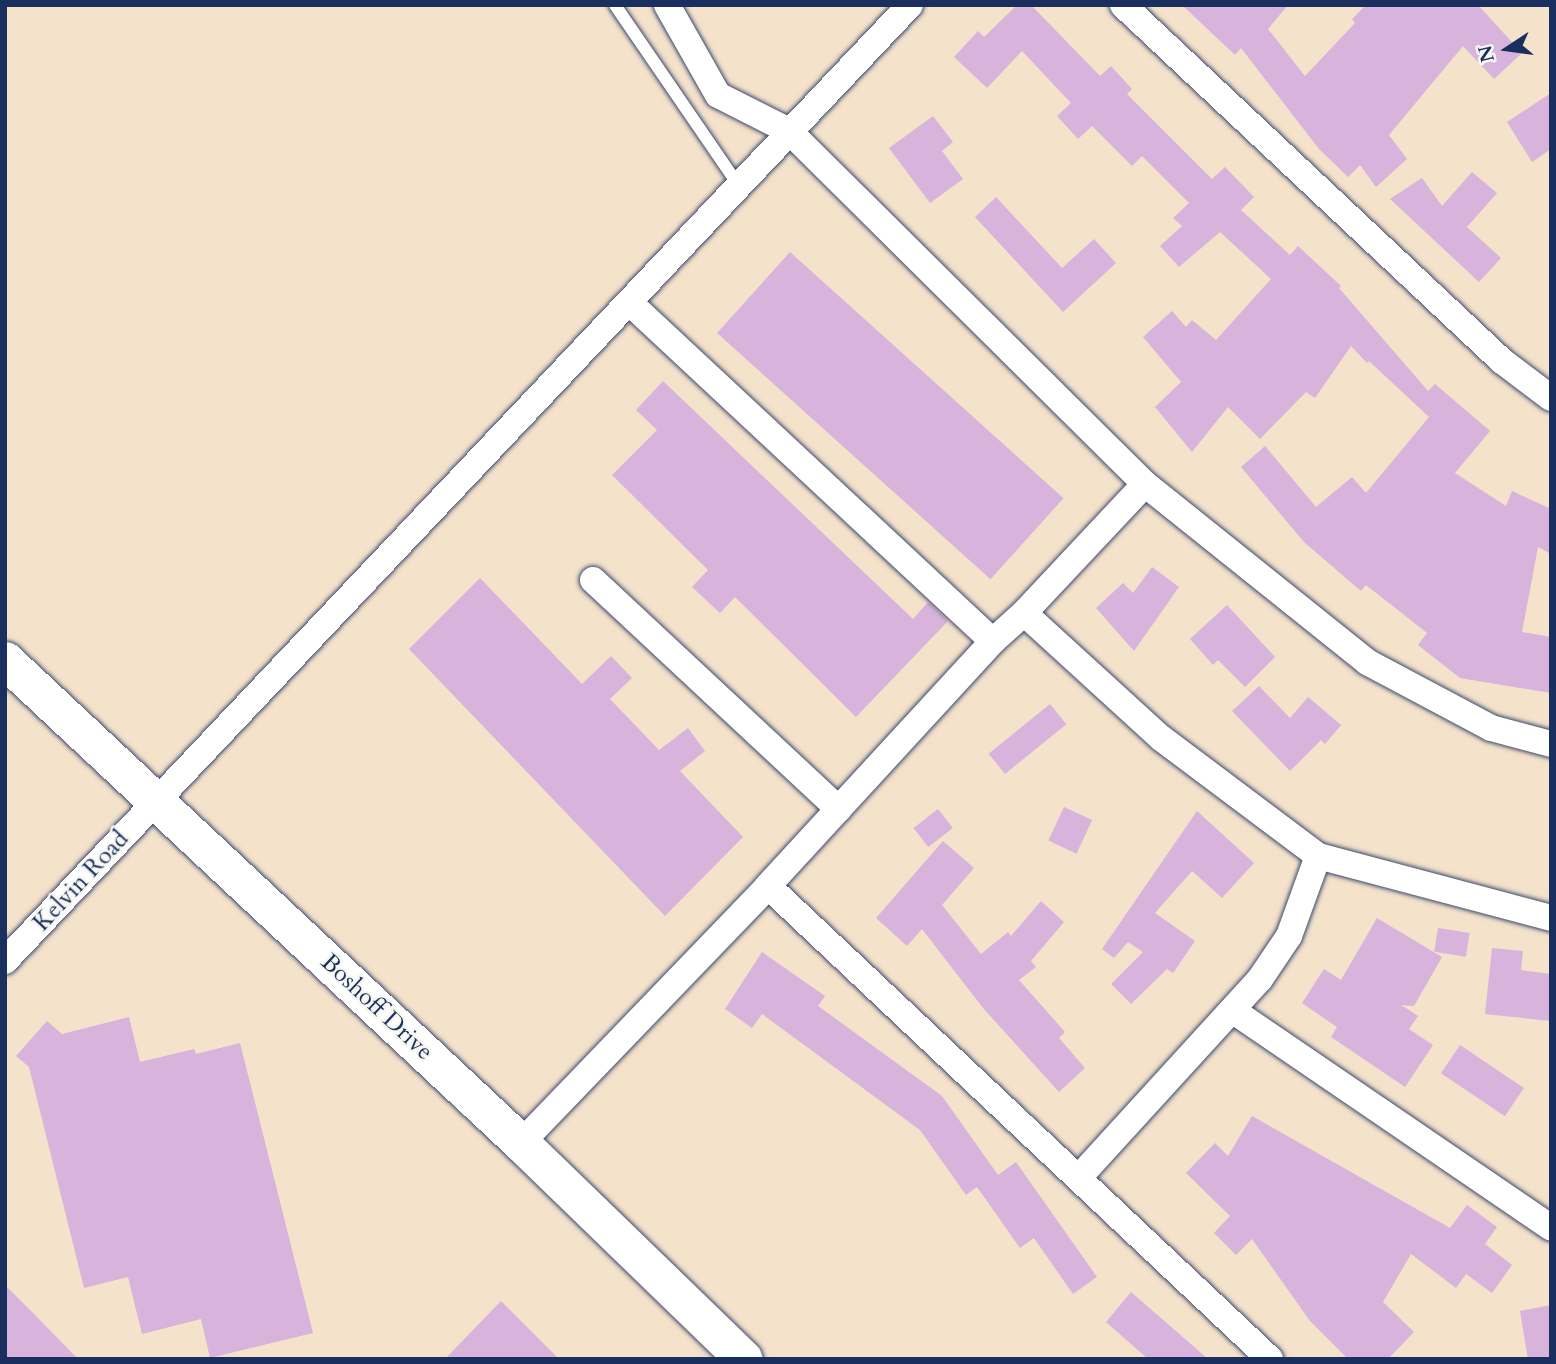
<!DOCTYPE html>
<html>
<head>
<meta charset="utf-8">
<style>
  body { margin:0 }
  #map { position:relative; width:1556px; height:1364px; overflow:hidden; background:#f4e2cb; font-family:Cardo,serif }
  div>[style] { position:absolute }
  .building>* { inset:0; background:#d8b3db; transform-origin:0 0 }
  .roads { filter:drop-shadow(0 0 2px #3c4a6e) drop-shadow(0 0 2px #3c4a6e) }
  .lane>* { height:12px; margin:-6px; padding:0 6px; transform-origin:6px; border-radius:6px; background:#fff }
  .street>* { height:26px; margin:-13px; padding:0 13px; transform-origin:13px; border-radius:13px; background:#fff }
  .secondary>* { height:37px; margin:-18.5px; padding:0 18.5px; transform-origin:18.5px; border-radius:18.5px; background:#fff }
  span { translate:-50% -50%; white-space:nowrap; text-align:center; line-height:1.15; -webkit-text-stroke:5px #f6f6f2; paint-order:stroke }
  .street-label { font-size:24px; color:#1b2f5e }
  .frame { position:absolute; inset:0; border:7px solid #1b2f5e; pointer-events:none }
  .north { position:absolute; left:1472px; top:14px; width:70px; height:70px; -webkit-text-stroke:5px #f6f6f2; paint-order:stroke; rotate:257deg; font-size:19px; font-weight:700; line-height:28px; text-align:center; color:#1b2f5e }
  .north::after { content:''; display:block; margin:auto; width:24px; height:32px; background:#1b2f5e; clip-path:polygon(50% 0,100% 100%,50% 72%,0 100%) }
</style>
</head>
<body>
<div id="map">
  <div class="building">
    <div style="clip-path:polygon(1017px 5px,1031px 5px,1100px 76px,1111px 66px,1132px 89px,1127px 94px,1212px 179px,1225px 167px,1254px 197px,1241px 210px,1290px 255px,1298px 246px,1341px 286px,1339px 288px,1428px 391px,1435px 384px,1490px 431px,1455px 473px,1506px 506px,1512px 491px,1551px 509px,1551px 554px,1538px 547px,1522px 632px,1551px 637px,1551px 693px,1460px 678px,1418px 645px,1427px 633px,1366px 585px,1361px 591px,1304px 542px,1241px 467px,1265px 446px,1316px 507px,1352px 477px,1366px 493px,1429px 417px,1369px 361px,1367px 363px,1351px 346px,1315px 398px,1306px 392px,1260px 439px,1228px 407px,1192px 452px,1155px 407px,1181px 382px,1143px 337px,1172px 311px,1186px 327px,1192px 320px,1216px 340px,1271px 279px,1220px 232px,1179px 267px,1160px 246px,1182px 226px,1173px 218px,1189px 203px,1142px 156px,1132px 166px,1092px 126px,1078px 139px,1057px 116px,1071px 103px,1022px 51px,987px 88px,954px 57px,978px 31px,984px 37px)"></div>
    <div style="clip-path:polygon(1182px 5px,1288px 5px,1268px 29px,1305px 76px,1355px 23px,1352px 19px,1366px 5px,1478px 5px,1522px 53px,1494px 79px,1463px 46px,1389px 135px,1407px 159px,1376px 187px,1360px 165px,1348px 177px,1319px 149px,1241px 48px,1235px 55px)"></div>
    <div style="clip-path:polygon(1551px 93px,1551px 149px,1532px 162px,1507px 122px)"></div>
    <div style="clip-path:polygon(933px 116px,953px 142px,942px 151px,963px 179px,930px 203px,889px 148px)"></div>
    <div style="clip-path:polygon(1472px 172px,1497px 193px,1467px 227px,1501px 258px,1479px 282px,1390px 199px,1422px 178px,1442px 206px)"></div>
    <div style="clip-path:polygon(996px 197px,1062px 268px,1094px 239px,1116px 263px,1063px 312px,975px 217px)"></div>
    <div style="left:790px;top:252px;width:368px;height:109px;rotate:42deg"></div>
    <div style="clip-path:polygon(663px 381px,913px 619px,928px 602px,948px 621px,856px 717px,735px 597px,720px 613px,692px 587px,708px 570px,612px 475px,657px 430px,636px 410px)"></div>
    <div style="clip-path:polygon(1152px 567px,1179px 587px,1134px 651px,1096px 608px,1123px 583px,1133px 593px)"></div>
    <div style="clip-path:polygon(480px 578px,582px 684px,611px 656px,632px 678px,610px 699px,659px 750px,688px 728px,705px 751px,680px 771px,743px 837px,665px 916px,409px 649px)"></div>
    <div style="clip-path:polygon(1227px 605px,1275px 657px,1245px 687px,1218px 660px,1213px 665px,1190px 639px)"></div>
    <div style="clip-path:polygon(1259px 686px,1290px 718px,1308px 697px,1341px 725px,1325px 744px,1321px 740px,1290px 771px,1232px 711px)"></div>
    <div style="left:1050px;top:704px;width:26px;height:79px;rotate:51deg"></div>
    <div style="left:1064px;top:807px;width:31px;height:37px;rotate:25deg"></div>
    <div style="left:938px;top:809px;width:24px;height:31px;rotate:52deg"></div>
    <div style="clip-path:polygon(1197px 811px,1254px 863px,1222px 898px,1192px 871px,1155px 913px,1195px 941px,1173px 973px,1167px 969px,1131px 1004px,1111px 984px,1143px 952px,1128px 942px,1114px 958px,1102px 949px)"></div>
    <div style="clip-path:polygon(943px 841px,974px 868px,942px 905px,981px 954px,1008px 932px,1011px 936px,1041px 901px,1064px 922px,1031px 961px,1036px 967px,1019px 980px,1065px 1032px,1059px 1038px,1085px 1068px,1059px 1092px,983px 1008px,922px 929px,907px 946px,876px 918px)"></div>
    <div style="clip-path:polygon(1377px 918px,1442px 957px,1414px 1006px,1401px 1005px,1418px 1016px,1409px 1029px,1433px 1045px,1405px 1087px,1331px 1037px,1337px 1027px,1302px 1003px,1324px 969px,1341px 980px)"></div>
    <div style="left:1438px;top:928px;width:32px;height:24px;rotate:9deg"></div>
    <div style="clip-path:polygon(1492px 948px,1523px 951px,1521px 970px,1551px 974px,1551px 1021px,1485px 1014px)"></div>
    <div style="clip-path:polygon(762px 952px,825px 996px,818px 1006px,942px 1096px,998px 1175px,1016px 1162px,1097px 1277px,1073px 1294px,1034px 1238px,1020px 1248px,977px 1187px,966px 1195px,920px 1130px,762px 1014px,752px 1028px,725px 1009px)"></div>
    <div style="clip-path:polygon(129px 1017px,140px 1062px,194px 1049px,196px 1054px,240px 1043px,313px 1333px,210px 1358px,201px 1319px,142px 1334px,128px 1277px,84px 1288px,29px 1067px,16px 1056px,47px 1021px,62px 1034px)"></div>
    <div style="left:1460px;top:1045px;width:77px;height:34px;rotate:34deg"></div>
    <div style="clip-path:polygon(1252px 1116px,1450px 1228px,1467px 1205px,1497px 1227px,1485px 1244px,1512px 1265px,1492px 1293px,1466px 1274px,1456px 1288px,1411px 1254px,1383px 1302px,1414px 1332px,1388px 1359px,1348px 1359px,1310px 1321px,1252px 1239px,1236px 1255px,1214px 1233px,1230px 1216px,1186px 1173px,1215px 1143px,1228px 1156px)"></div>
    <div style="clip-path:polygon(5px 1285px,33px 1313px,78px 1359px,5px 1359px)"></div>
    <div style="clip-path:polygon(1131px 1292px,1208px 1359px,1148px 1359px,1106px 1322px)"></div>
    <div style="clip-path:polygon(501px 1301px,559px 1359px,445px 1359px)"></div>
    <div style="clip-path:polygon(1551px 1305px,1551px 1359px,1528px 1359px,1520px 1311px)"></div>
  </div>
  <div class="roads">
    <div class="lane">
      <div style="left:615px;top:5px;width:219px;rotate:55.6deg"></div>
    </div>
    <div class="street">
      <div style="left:667px;top:5px;width:103px;rotate:60.5deg"></div>
      <div style="left:718px;top:95px;width:80px;rotate:26.9deg"></div>
      <div style="left:789px;top:131px;width:501px;rotate:44.76deg"></div>
      <div style="left:1145px;top:484px;width:285px;rotate:38.7deg"></div>
      <div style="left:1367px;top:662px;width:140px;rotate:28deg"></div>
      <div style="left:1491px;top:728px;width:62px;rotate:14.9deg"></div>
      <div style="left:1123px;top:5px;width:520px;rotate:43.21deg"></div>
      <div style="left:1502px;top:361px;width:61px;rotate:37.1deg"></div>
      <div style="left:630px;top:303px;width:496px;rotate:43deg"></div>
      <div style="left:1145px;top:484px;width:177px;rotate:133.2deg"></div>
      <div style="left:1024px;top:613px;width:42px;rotate:137.9deg"></div>
      <div style="left:993px;top:641px;width:333px;rotate:132.6deg"></div>
      <div style="left:768px;top:886px;width:690px;rotate:43.3deg"></div>
      <div style="left:593px;top:580px;width:336px;rotate:43deg"></div>
      <div style="left:1024px;top:613px;width:185px;rotate:42.4deg"></div>
      <div style="left:1161px;top:738px;width:196px;rotate:36.9deg"></div>
      <div style="left:1318px;top:856px;width:85px;rotate:109.9deg"></div>
      <div style="left:1289px;top:936px;width:52px;rotate:124deg"></div>
      <div style="left:1260px;top:979px;width:268px;rotate:132.4deg"></div>
      <div style="left:1318px;top:856px;width:241px;rotate:14.9deg"></div>
      <div style="left:5px;top:961px;width:1316px;rotate:-46.57deg"></div>
      <div style="left:1232px;top:1010px;width:386px;rotate:34.3deg"></div>
      <div style="left:521px;top:1143px;width:356px;rotate:-46.1deg"></div>
    </div>
    <div class="secondary">
      <div style="left:5px;top:660px;width:707px;rotate:43.11deg"></div>
      <div style="left:521px;top:1143px;width:310px;rotate:44.1deg"></div>
    </div>
  </div>
  <div class="street-label">
    <span style="left:81px;top:881px;rotate:-47deg">Kelvin Road</span>
    <span style="left:377px;top:1007px;rotate:43deg">Boshoff Drive</span>
  </div>
  <div class="frame"></div>
  <div class="north">N</div>
</div>
</body>
</html>
